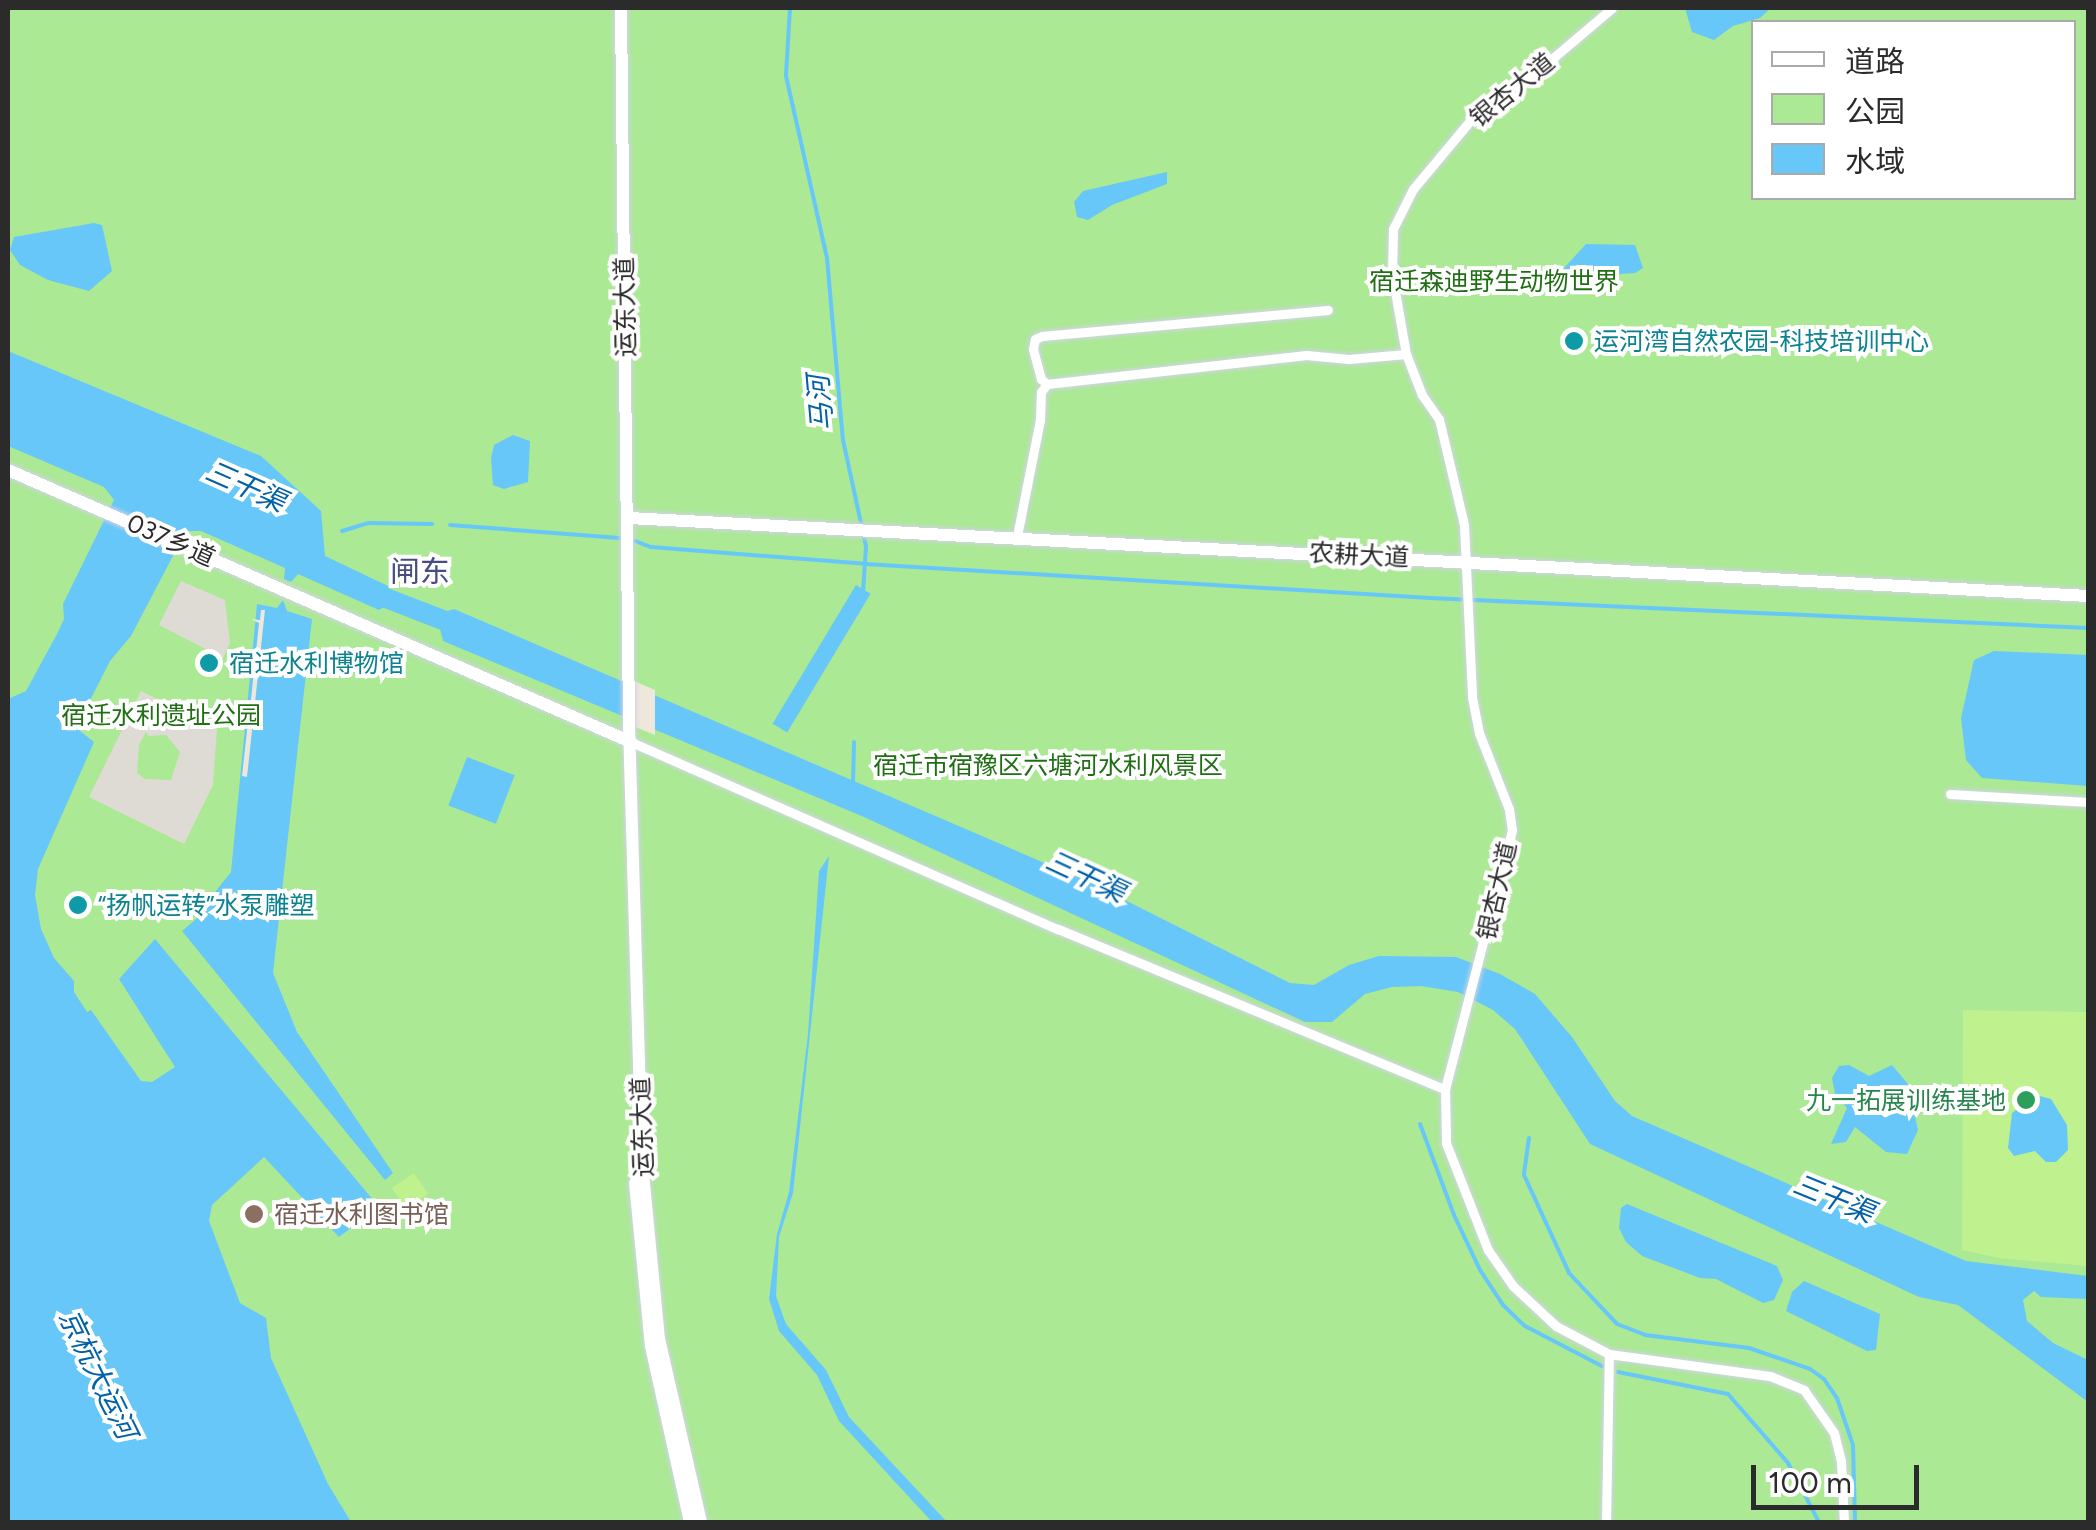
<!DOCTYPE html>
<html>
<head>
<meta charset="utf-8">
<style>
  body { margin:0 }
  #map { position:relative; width:2096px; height:1530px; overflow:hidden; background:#eee8dc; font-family:Figtree,"Noto Sans SC",sans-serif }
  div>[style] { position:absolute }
  .green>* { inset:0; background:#abe994 }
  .pitch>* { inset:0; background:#c0f18f; transform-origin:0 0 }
  .plaza>* { inset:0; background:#dedbd4 }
  .water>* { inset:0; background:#67c7f8; transform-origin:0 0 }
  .pier>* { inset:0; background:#eee8dc }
  .stream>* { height:4px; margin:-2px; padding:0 2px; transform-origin:2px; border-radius:2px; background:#67c7f8 }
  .river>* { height:20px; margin:-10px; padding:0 10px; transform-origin:10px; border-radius:10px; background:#67c7f8 }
  .roads { filter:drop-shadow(0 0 2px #d1d4e5) drop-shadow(0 0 2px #d1d4e5) }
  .street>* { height:9px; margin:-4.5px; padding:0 4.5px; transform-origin:4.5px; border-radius:4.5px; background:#fff }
  .secondary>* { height:12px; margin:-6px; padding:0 6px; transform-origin:6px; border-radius:6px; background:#fff }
  .dots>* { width:28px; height:28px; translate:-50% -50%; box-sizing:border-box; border:5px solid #fff; border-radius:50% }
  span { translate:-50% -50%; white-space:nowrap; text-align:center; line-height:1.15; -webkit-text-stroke:8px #fff; paint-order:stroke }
  .street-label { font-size:25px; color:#2b2b2b }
  .park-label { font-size:25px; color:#206f14 }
  .culture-label { font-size:25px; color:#0d838f }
  .left { translate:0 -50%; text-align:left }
  .leisure-label { font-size:25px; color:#27864d }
  .right { translate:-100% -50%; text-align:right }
  .education-label { font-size:25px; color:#785e54 }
  .water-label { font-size:28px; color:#0262a8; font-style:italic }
  .quarter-label { font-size:30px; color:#474d80 }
  .frame { position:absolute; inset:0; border:10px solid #2b2b2b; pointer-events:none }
  .legend { position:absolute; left:1751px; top:20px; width:325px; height:180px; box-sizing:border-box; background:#fff; border:2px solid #aaa; margin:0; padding:12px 18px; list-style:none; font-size:30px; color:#2b2b2b }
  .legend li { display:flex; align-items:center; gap:20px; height:50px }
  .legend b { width:50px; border:2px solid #aaa }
  .scale { position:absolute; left:1751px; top:1465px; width:168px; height:45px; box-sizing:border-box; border:5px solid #2b2b2b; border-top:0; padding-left:12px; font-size:30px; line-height:35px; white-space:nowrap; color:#2b2b2b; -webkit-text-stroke:8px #fff; paint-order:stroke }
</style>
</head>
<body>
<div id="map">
  <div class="green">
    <div style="clip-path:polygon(evenodd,8px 8px,2088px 8px,2088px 1522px,8px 1522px,8px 8px,1754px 22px,2074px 22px,2074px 198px,1754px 198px,1754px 22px)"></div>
  </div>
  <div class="pitch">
    <div style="clip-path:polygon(1963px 1010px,2088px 1012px,2088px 1266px,1999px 1258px,1962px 1250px)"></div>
    <div style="left:414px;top:1173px;width:25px;height:27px;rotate:56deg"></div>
  </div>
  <div class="plaza">
    <div style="clip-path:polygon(181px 581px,225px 600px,230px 643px,223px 658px,159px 625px)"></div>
    <div style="clip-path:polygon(evenodd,141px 691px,217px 728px,213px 785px,184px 844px,89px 797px,141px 691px,146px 732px,149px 736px,166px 735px,180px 752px,171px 780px,145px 779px,137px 773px,139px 745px,146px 732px)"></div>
  </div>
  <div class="water">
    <div style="clip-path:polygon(1685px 8px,1771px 8px,1760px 18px,1733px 26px,1714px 40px,1692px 32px)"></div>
    <div style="clip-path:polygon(1167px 172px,1167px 184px,1112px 205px,1088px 220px,1077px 217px,1074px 202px,1083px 191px)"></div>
    <div style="clip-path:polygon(94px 223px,102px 225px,112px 271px,89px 291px,48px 280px,20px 265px,10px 250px,14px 237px)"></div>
    <div style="clip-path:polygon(1586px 244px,1635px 245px,1643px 268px,1635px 273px,1555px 278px)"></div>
    <div style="clip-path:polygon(8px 351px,261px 456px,321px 511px,325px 556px,388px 586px,396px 600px,379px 610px,298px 574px,291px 582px,284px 579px,285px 568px,201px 531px,186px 531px,131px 636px,110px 661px,79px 722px,80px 731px,94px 742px,38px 869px,35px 895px,41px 929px,54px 958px,74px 981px,74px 992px,87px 1012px,91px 1010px,141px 1081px,152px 1082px,175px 1067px,119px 979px,155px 939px,379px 1207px,339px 1237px,264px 1157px,212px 1205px,209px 1221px,240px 1303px,266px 1318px,271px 1358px,328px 1484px,351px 1522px,8px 1522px,8px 699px,26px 691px,57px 634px,64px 619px,63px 604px,114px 500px,104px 487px,8px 446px)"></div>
    <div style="clip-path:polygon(513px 435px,530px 441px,528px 482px,504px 489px,493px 485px,491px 458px,494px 445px)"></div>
    <div style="left:856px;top:585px;width:17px;height:162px;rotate:31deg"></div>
    <div style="clip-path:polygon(283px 600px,287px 611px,312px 619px,273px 973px,297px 1032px,393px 1173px,385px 1180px,182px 931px,207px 910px,204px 906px,231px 872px,257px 604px,277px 608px)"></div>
    <div style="clip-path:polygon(429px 608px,442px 613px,454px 609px,1091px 883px,1290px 983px,1314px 985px,1349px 965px,1379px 956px,1456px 957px,1500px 974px,1535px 994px,1572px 1037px,1615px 1101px,1632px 1116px,1966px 1261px,2088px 1276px,2088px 1299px,2041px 1297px,2034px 1291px,2023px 1300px,2027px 1321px,2053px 1343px,2088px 1360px,2088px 1402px,1958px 1305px,1919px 1297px,1590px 1144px,1515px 1029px,1493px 1010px,1458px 992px,1421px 986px,1392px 987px,1365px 994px,1332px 1022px,1305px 1022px,864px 817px,443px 641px,439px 624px,425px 617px)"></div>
    <div style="clip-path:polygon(1994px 651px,2088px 655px,2088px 786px,1982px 778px,1966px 760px,1961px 718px,1974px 660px)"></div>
    <div style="left:467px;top:757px;width:51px;height:52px;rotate:21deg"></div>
    <div style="clip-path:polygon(829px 856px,793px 1193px,779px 1237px,776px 1296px,786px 1324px,826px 1370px,849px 1417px,947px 1522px,932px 1522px,839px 1421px,817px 1375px,779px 1331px,769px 1299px,777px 1234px,789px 1192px,808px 1034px,819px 871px)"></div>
    <div style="clip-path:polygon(1849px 1065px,1869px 1076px,1892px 1065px,1908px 1084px,1918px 1130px,1907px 1154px,1886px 1152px,1855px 1127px,1846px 1142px,1831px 1144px,1847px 1108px,1835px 1094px,1832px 1078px,1839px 1066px)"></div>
    <div style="clip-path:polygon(2036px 1095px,2051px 1099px,2067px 1125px,2068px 1150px,2056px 1162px,2046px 1162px,2035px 1151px,2014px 1156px,2008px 1148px,2012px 1113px)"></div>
    <div style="clip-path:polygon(1627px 1204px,1777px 1266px,1783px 1280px,1774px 1300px,1763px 1303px,1716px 1279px,1700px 1278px,1642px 1256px,1626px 1242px,1619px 1228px,1621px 1208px)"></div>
    <div style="clip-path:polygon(1804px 1281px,1880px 1314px,1876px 1350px,1867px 1351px,1786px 1311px,1792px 1292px)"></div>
  </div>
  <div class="pier">
    <div style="clip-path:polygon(261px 610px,265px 610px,247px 777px,242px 776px,249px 713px,243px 712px,250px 709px,259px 623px,251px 619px,260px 620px)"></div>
    <div style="clip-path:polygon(627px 678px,655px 690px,655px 735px,628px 724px)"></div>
  </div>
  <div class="stream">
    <div style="left:790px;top:8px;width:68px;rotate:93.4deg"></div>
    <div style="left:786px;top:76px;width:187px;rotate:77.3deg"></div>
    <div style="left:827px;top:258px;width:183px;rotate:85deg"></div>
    <div style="left:843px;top:440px;width:108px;rotate:77.8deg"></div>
    <div style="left:866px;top:546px;width:47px;rotate:93.7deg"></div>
    <div style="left:450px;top:525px;width:170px;rotate:4.4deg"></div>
    <div style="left:342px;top:531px;width:27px;rotate:-17deg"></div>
    <div style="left:368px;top:523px;width:64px;rotate:0.9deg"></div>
    <div style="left:635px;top:541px;width:17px;rotate:21deg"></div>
    <div style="left:651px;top:547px;width:215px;rotate:4.5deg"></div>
    <div style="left:865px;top:564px;width:566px;rotate:3.44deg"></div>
    <div style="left:1430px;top:598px;width:659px;rotate:2.61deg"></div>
    <div style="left:853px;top:783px;width:41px;rotate:-88.6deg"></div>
    <div style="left:1420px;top:1124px;width:97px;rotate:69.5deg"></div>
    <div style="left:1454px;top:1215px;width:61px;rotate:64.7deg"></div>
    <div style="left:1480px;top:1270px;width:42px;rotate:56.7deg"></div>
    <div style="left:1503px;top:1305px;width:30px;rotate:44deg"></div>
    <div style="left:1525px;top:1326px;width:87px;rotate:27.5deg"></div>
    <div style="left:1529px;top:1138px;width:37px;rotate:98deg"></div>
    <div style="left:1524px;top:1175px;width:108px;rotate:65.3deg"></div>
    <div style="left:1569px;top:1273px;width:70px;rotate:46.7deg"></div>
    <div style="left:1617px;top:1324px;width:30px;rotate:21deg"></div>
    <div style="left:1645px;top:1335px;width:105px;rotate:7.1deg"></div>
    <div style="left:1749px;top:1348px;width:65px;rotate:19deg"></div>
    <div style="left:1810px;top:1369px;width:17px;rotate:36deg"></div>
    <div style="left:1824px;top:1379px;width:23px;rotate:56deg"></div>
    <div style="left:1837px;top:1398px;width:50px;rotate:71.2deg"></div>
    <div style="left:1853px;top:1445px;width:77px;rotate:88.5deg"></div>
    <div style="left:1618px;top:1372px;width:112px;rotate:11.3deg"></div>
    <div style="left:1728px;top:1394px;width:91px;rotate:49deg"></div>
    <div style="left:1788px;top:1463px;width:67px;rotate:62.3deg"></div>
  </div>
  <div class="river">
    <div style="left:373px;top:593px;width:80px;rotate:21.1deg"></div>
  </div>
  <div class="roads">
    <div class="street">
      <div style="left:1612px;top:8px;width:77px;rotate:139.7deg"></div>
      <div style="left:1553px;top:58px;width:90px;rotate:144.9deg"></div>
      <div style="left:1479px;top:110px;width:103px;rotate:129.9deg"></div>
      <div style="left:1413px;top:189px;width:45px;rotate:116.6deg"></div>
      <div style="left:1393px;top:229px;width:45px;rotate:91.3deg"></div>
      <div style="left:1392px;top:274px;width:81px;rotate:80.1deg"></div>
      <div style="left:1406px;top:354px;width:44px;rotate:68.7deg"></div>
      <div style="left:1422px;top:395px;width:29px;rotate:55deg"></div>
      <div style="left:1439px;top:419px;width:109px;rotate:76.7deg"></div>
      <div style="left:1464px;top:525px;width:172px;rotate:87.3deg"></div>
      <div style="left:1472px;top:697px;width:37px;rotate:79deg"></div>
      <div style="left:1479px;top:733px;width:82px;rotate:68.5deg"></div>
      <div style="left:1509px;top:809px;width:21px;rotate:82deg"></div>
      <div style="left:1512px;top:830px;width:268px;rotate:104.5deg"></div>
      <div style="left:1445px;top:1089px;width:54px;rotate:88.9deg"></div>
      <div style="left:1446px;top:1143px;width:115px;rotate:68.6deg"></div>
      <div style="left:1488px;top:1250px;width:44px;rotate:55.2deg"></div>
      <div style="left:1513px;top:1286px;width:59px;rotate:42.9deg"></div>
      <div style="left:1556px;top:1326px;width:60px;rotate:27.8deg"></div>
      <div style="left:1609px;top:1354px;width:162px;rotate:7.8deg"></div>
      <div style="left:1770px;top:1376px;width:37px;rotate:22deg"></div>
      <div style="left:1804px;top:1390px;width:52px;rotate:55.1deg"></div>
      <div style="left:1834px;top:1433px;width:29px;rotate:76deg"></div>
      <div style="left:1841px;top:1461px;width:61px;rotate:87.2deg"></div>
      <div style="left:1047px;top:384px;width:8px;rotate:-140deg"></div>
      <div style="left:1041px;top:379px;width:31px;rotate:-105deg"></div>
      <div style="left:1033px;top:349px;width:10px;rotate:-79deg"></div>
      <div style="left:1035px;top:339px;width:8px;rotate:-23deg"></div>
      <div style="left:1042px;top:336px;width:287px;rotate:-5.2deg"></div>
      <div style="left:1017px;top:536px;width:118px;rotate:-78.8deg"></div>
      <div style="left:1040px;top:420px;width:28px;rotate:-88deg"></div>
      <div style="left:1041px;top:392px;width:10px;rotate:-53deg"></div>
      <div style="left:1047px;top:384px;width:261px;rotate:-6.4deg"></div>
      <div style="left:1306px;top:355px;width:43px;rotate:5.3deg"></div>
      <div style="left:1349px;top:359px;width:57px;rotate:-5deg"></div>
      <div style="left:631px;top:742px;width:466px;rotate:23.7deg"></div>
      <div style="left:1058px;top:929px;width:419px;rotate:22.5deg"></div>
      <div style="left:1950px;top:794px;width:138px;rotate:3.3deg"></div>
      <div style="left:1606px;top:1522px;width:168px;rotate:-89deg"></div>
    </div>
    <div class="secondary">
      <div style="left:621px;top:8px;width:718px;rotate:89.36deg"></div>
      <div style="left:629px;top:726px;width:437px;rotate:88.3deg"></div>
      <div style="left:642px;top:1163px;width:177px;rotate:84.5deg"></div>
      <div style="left:659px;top:1339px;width:188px;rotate:77.1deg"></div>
      <div style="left:8px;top:470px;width:680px;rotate:23.59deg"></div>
      <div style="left:629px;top:518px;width:1461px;rotate:3.06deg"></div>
      <div style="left:635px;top:1183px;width:164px;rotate:84.4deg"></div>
      <div style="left:651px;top:1346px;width:180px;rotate:77.5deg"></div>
    </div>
  </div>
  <div class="dots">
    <div style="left:1574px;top:341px;background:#0f9aa8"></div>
    <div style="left:209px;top:663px;background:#0f9aa8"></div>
    <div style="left:78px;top:905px;background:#0f9aa8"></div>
    <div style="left:2026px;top:1100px;background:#2e9e5b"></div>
    <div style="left:254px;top:1214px;background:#8d6e63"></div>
  </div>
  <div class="street-label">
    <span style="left:1512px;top:90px;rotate:-39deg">银杏大道</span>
    <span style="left:625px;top:307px;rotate:-91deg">运东大道</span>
    <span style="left:171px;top:540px;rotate:24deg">037乡道</span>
    <span style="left:1359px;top:555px;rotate:3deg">农耕大道</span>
    <span style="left:1497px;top:891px;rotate:-77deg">银杏大道</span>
    <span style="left:642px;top:1127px;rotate:-92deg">运东大道</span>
  </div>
  <div class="park-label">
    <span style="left:1494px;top:281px">宿迁森迪野生动物世界</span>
    <span style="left:161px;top:715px">宿迁水利遗址公园</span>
    <span style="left:1048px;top:765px">宿迁市宿豫区六塘河水利风景区</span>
  </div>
  <div class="culture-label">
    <span class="left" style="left:1594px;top:341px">运河湾自然农园-科技培训中心</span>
    <span class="left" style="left:229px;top:663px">宿迁水利博物馆</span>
    <span class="left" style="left:98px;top:905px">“扬帆运转”水泵雕塑</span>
  </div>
  <div class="leisure-label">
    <span class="right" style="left:2006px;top:1100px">九一拓展训练基地</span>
  </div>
  <div class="education-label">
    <span class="left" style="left:274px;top:1214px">宿迁水利图书馆</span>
  </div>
  <div class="water-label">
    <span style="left:820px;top:403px;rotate:-95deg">马河</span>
    <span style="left:246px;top:486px;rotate:24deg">三干渠</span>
    <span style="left:1086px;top:876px;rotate:25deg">三干渠</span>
    <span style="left:1834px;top:1198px;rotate:22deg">三干渠</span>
    <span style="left:98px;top:1374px;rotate:64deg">京杭大运河</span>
  </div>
  <div class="quarter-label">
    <span style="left:420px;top:572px">闸东</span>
  </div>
  <div class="frame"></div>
  <ul class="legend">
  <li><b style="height:12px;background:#fff"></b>道路</li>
  <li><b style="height:28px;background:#abe994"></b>公园</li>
  <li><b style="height:28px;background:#67c7f8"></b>水域</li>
  </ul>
  <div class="scale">100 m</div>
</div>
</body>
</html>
